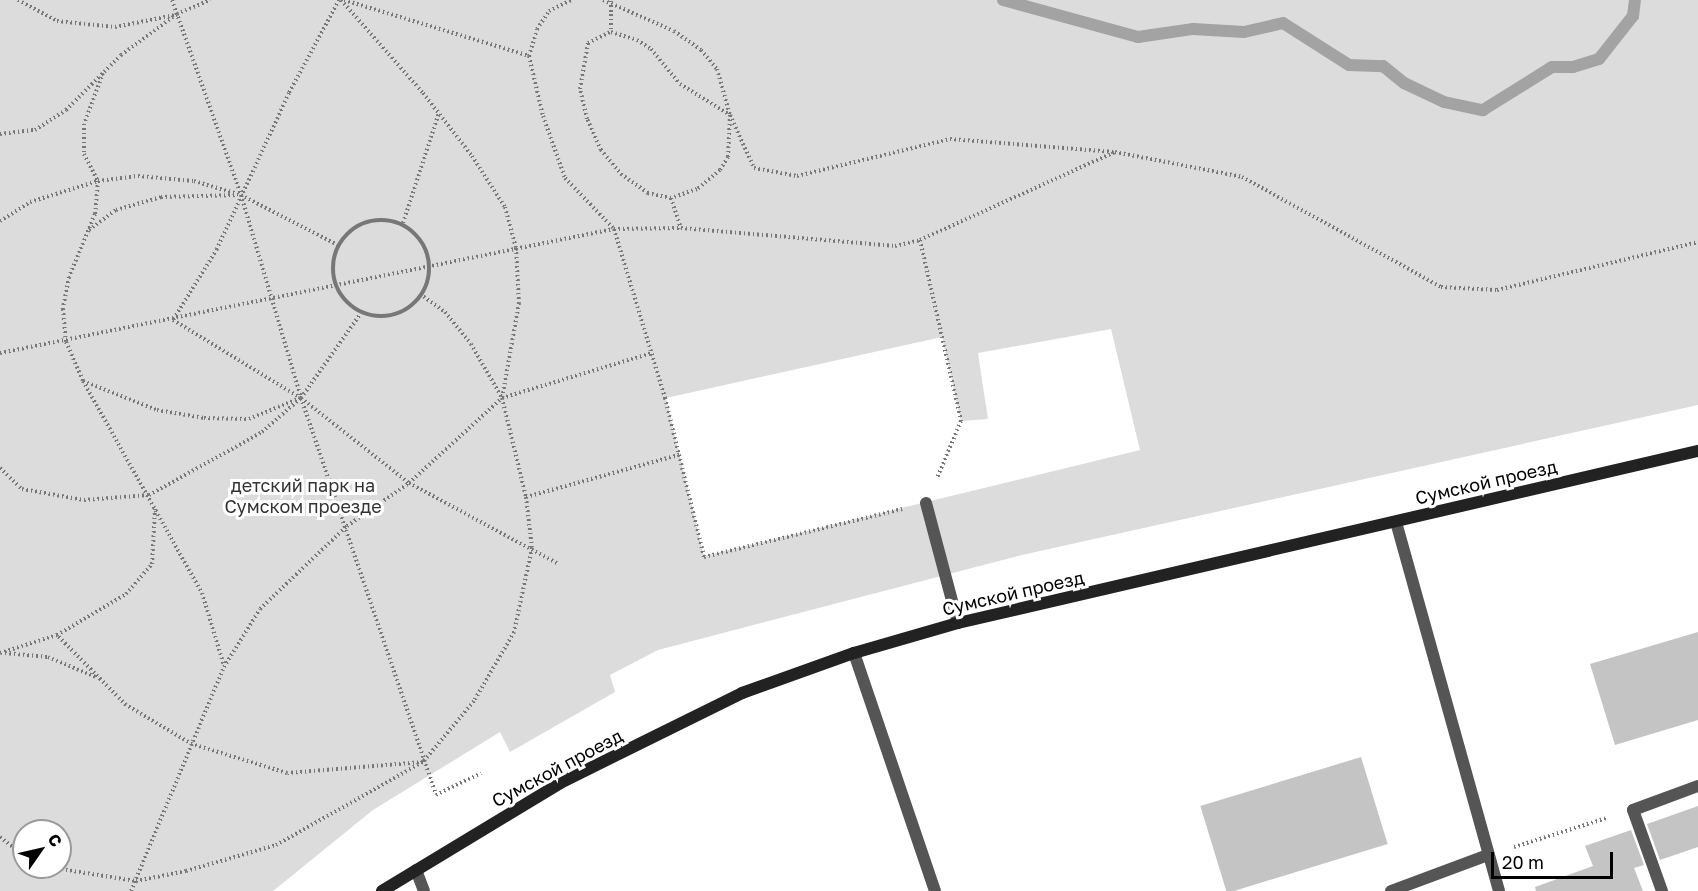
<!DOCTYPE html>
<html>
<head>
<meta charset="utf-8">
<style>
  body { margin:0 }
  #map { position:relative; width:1698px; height:891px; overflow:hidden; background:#fff; font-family:"Golos Text",sans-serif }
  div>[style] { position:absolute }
  .green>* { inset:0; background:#dcdcdc }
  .stream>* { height:12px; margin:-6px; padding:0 6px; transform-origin:6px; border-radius:6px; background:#a3a3a3 }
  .building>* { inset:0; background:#c4c4c4; transform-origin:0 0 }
  .path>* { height:4px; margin-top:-2px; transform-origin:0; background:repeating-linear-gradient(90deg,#777 0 1.5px,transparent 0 4.5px) }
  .path>.ring { margin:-2px; padding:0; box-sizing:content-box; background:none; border:4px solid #777; border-radius:50% }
  .lane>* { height:12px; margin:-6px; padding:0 6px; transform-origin:6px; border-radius:6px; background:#555 }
  .secondary>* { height:12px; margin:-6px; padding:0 6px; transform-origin:6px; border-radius:6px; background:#222 }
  span { translate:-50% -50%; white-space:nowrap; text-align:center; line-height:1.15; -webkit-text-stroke:6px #fff; paint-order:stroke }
  .street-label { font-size:18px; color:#000 }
  .park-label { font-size:18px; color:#333 }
  .north { position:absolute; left:12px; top:819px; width:60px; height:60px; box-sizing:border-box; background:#fff; border:2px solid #999; border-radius:50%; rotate:56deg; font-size:16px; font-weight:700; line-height:24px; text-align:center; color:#000 }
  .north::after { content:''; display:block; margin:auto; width:21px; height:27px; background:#000; clip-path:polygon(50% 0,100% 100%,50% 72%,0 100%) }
  .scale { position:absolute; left:1491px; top:852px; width:122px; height:27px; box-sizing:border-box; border:3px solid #000; border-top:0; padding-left:8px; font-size:18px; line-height:21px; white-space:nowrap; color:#000; -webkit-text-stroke:4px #fff; paint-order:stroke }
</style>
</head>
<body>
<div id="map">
  <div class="green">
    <div style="clip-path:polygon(evenodd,0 0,1698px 0,1698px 405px,1022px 555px,658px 650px,610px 675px,615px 692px,510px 752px,500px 732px,373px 810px,273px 891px,0 891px,0 0,1111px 329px,1140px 450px,704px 556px,666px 398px,942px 337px,961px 421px,988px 419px,978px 353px,1111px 329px,0 0,24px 831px,60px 831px,60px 867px,24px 867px,24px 831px)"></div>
  </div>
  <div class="stream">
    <div style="left:1003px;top:0;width:140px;rotate:15.3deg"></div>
    <div style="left:1138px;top:37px;width:56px;rotate:-8.3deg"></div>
    <div style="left:1193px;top:29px;width:51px;rotate:3.4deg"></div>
    <div style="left:1244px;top:32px;width:40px;rotate:-13deg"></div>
    <div style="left:1283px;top:23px;width:78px;rotate:32.5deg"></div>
    <div style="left:1349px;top:65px;width:34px;rotate:2deg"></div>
    <div style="left:1383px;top:66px;width:27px;rotate:39deg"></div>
    <div style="left:1404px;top:83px;width:44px;rotate:25.4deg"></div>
    <div style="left:1444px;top:102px;width:40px;rotate:12deg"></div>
    <div style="left:1483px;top:110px;width:81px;rotate:-31.9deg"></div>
    <div style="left:1552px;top:67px;width:21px"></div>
    <div style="left:1573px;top:67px;width:27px;rotate:-17deg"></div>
    <div style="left:1599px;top:59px;width:55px;rotate:-51.7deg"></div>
    <div style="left:1633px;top:16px;width:16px;rotate:-83deg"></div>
  </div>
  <div class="building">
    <div style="clip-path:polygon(1698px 632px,1698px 720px,1615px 745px,1590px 664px)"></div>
    <div style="left:1361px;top:757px;width:91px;height:168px;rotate:73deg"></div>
    <div style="clip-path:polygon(1698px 806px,1698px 847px,1660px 860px,1647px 824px)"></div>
    <div style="clip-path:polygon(1631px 830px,1644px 865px,1634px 868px,1643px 891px,1536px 891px,1535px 887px,1593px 866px,1585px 846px)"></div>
  </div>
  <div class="path">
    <div style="left:18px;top:0;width:44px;rotate:28.3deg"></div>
    <div style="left:57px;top:21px;width:58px;rotate:5.9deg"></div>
    <div style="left:115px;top:27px;width:61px;rotate:-11.3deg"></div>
    <div style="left:172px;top:0;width:207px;rotate:70.5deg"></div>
    <div style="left:241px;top:195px;width:212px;rotate:73.5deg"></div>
    <div style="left:301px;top:398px;width:419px;rotate:71.2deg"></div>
    <div style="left:436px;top:795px;width:50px;rotate:-26.1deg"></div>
    <div style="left:339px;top:0;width:106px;rotate:118.3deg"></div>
    <div style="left:289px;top:93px;width:172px;rotate:114.8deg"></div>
    <div style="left:217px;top:249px;width:84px;rotate:121.8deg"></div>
    <div style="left:173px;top:320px;width:150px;rotate:31.4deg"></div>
    <div style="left:301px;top:398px;width:137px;rotate:38.2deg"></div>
    <div style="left:409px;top:483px;width:170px;rotate:28.5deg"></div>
    <div style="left:341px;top:0;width:124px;rotate:48.6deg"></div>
    <div style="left:423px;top:93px;width:80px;rotate:52.1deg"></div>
    <div style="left:472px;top:156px;width:61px;rotate:57.1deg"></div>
    <div style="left:505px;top:207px;width:42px;rotate:75deg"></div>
    <div style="left:516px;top:248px;width:55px;rotate:86.9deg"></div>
    <div style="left:519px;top:303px;width:97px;rotate:100.1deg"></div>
    <div style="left:502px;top:398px;width:102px;rotate:76.4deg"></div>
    <div style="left:526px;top:497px;width:51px;rotate:83.3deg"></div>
    <div style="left:532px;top:548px;width:86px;rotate:102.1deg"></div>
    <div style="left:514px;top:632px;width:80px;rotate:120.1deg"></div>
    <div style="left:474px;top:701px;width:80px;rotate:129.9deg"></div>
    <div style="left:344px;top:0;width:193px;rotate:16.8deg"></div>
    <div style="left:529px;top:56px;width:62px;rotate:76.9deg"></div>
    <div style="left:543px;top:116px;width:66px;rotate:70.5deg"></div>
    <div style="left:565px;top:178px;width:71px;rotate:46.1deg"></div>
    <div style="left:614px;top:229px;width:67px;rotate:-0.9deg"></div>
    <div style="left:681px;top:228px;width:215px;rotate:4.8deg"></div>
    <div style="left:895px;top:246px;width:26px;rotate:-13deg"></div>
    <div style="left:920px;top:240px;width:214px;rotate:-24.3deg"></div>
    <div style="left:1115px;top:152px;width:129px;rotate:11.1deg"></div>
    <div style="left:1242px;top:177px;width:227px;rotate:28.9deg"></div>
    <div style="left:1441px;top:287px;width:56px;rotate:3.1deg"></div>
    <div style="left:1497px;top:290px;width:207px;rotate:-13.4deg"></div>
    <div style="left:603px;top:0;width:77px;rotate:23.6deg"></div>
    <div style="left:674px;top:31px;width:33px;rotate:35deg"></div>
    <div style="left:701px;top:50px;width:25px;rotate:50deg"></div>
    <div style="left:717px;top:69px;width:48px;rotate:74.2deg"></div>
    <div style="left:730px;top:115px;width:58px;rotate:65.6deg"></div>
    <div style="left:754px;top:168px;width:44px;rotate:10.5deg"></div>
    <div style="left:797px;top:176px;width:157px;rotate:-13.6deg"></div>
    <div style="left:950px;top:139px;width:165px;rotate:4.5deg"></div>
    <div style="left:611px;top:1px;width:31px;rotate:90deg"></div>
    <div style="left:611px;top:32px;width:27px;rotate:17deg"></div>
    <div style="left:637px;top:40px;width:17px;rotate:33deg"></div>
    <div style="left:651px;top:49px;width:45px;rotate:50.4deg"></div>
    <div style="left:680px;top:84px;width:59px;rotate:31.8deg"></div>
    <div style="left:730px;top:115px;width:42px;rotate:92.7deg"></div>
    <div style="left:728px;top:157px;width:15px;rotate:122deg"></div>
    <div style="left:720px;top:170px;width:30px;rotate:140deg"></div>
    <div style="left:697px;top:189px;width:28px;rotate:161deg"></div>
    <div style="left:671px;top:198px;width:24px;rotate:-168deg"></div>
    <div style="left:648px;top:193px;width:32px;rotate:-145deg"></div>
    <div style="left:622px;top:175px;width:33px;rotate:-130deg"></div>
    <div style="left:601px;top:150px;width:34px;rotate:-114deg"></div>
    <div style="left:587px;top:119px;width:31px;rotate:-103deg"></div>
    <div style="left:580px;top:89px;width:47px;rotate:-80.1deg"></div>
    <div style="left:588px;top:43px;width:25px;rotate:-26deg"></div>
    <div style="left:529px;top:56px;width:28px;rotate:-73deg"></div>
    <div style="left:537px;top:29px;width:22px;rotate:-56deg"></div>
    <div style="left:549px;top:11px;width:25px;rotate:-26deg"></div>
    <div style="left:103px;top:73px;width:54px;rotate:110.4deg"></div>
    <div style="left:84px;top:124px;width:30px;rotate:90deg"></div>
    <div style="left:84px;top:154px;width:30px;rotate:63deg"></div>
    <div style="left:98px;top:181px;width:33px;rotate:95deg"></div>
    <div style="left:95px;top:214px;width:68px;rotate:112.4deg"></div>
    <div style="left:69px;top:277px;width:33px;rotate:101deg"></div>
    <div style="left:63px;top:309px;width:33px;rotate:85deg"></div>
    <div style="left:66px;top:342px;width:43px;rotate:66.4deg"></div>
    <div style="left:83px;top:381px;width:79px;rotate:21.4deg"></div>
    <div style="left:157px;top:410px;width:48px;rotate:9.7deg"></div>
    <div style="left:204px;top:418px;width:45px;rotate:1.3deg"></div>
    <div style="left:249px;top:419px;width:55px;rotate:-22.4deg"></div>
    <div style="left:0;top:134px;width:35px;rotate:-7deg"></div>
    <div style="left:35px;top:130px;width:37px;rotate:-33deg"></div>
    <div style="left:66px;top:110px;width:78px;rotate:-45deg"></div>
    <div style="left:121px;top:55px;width:69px;rotate:-36.2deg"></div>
    <div style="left:177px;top:14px;width:36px;rotate:-23deg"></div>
    <div style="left:671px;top:198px;width:32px;rotate:72deg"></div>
    <div class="ring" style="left:333px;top:220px;width:92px;height:92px"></div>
    <div style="left:0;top:221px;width:36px;rotate:-32deg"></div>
    <div style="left:30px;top:202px;width:71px;rotate:-17.2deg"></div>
    <div style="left:98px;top:181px;width:40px;rotate:-7.1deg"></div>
    <div style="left:138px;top:176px;width:56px;rotate:5.1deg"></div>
    <div style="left:194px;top:181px;width:49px;rotate:16.6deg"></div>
    <div style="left:241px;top:195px;width:109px;rotate:27.3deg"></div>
    <div style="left:403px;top:223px;width:116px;rotate:-71.9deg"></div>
    <div style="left:89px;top:230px;width:34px;rotate:-37deg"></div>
    <div style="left:116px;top:210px;width:47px;rotate:-16.1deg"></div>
    <div style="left:161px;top:197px;width:77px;rotate:-1.5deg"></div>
    <div style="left:920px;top:240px;width:186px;rotate:77.2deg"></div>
    <div style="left:961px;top:421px;width:62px;rotate:112.8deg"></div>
    <div style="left:420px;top:294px;width:31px;rotate:36deg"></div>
    <div style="left:445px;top:312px;width:41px;rotate:50.9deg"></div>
    <div style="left:471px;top:344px;width:62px;rotate:60.1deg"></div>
    <div style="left:0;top:353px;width:626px;rotate:-11.42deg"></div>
    <div style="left:614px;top:229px;width:177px;rotate:73.2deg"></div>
    <div style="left:665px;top:398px;width:164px;rotate:76.2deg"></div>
    <div style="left:704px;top:557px;width:204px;rotate:-13.6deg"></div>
    <div style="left:83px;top:381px;width:243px;rotate:60.7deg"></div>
    <div style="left:202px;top:593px;width:76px;rotate:73.2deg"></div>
    <div style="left:0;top:468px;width:30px;rotate:44deg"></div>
    <div style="left:22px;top:489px;width:63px;rotate:10.1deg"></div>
    <div style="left:84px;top:500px;width:65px;rotate:-4.4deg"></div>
    <div style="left:149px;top:495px;width:129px;rotate:-29.1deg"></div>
    <div style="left:262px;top:432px;width:52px;rotate:-41.1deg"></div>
    <div style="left:301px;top:398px;width:104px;rotate:-54.8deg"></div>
    <div style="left:526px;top:497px;width:159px;rotate:-15.4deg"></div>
    <div style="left:0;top:653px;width:60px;rotate:-17.5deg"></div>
    <div style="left:57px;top:635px;width:80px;rotate:-30.7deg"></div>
    <div style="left:126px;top:594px;width:40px;rotate:-49deg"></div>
    <div style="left:152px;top:564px;width:56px;rotate:-86.9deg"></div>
    <div style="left:5px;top:653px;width:43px;rotate:5.3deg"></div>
    <div style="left:48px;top:657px;width:54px;rotate:22.8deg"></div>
    <div style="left:0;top:837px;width:31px;rotate:38deg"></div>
    <div style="left:1514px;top:847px;width:97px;rotate:-17.3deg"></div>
    <div style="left:48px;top:867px;width:89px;rotate:9deg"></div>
    <div style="left:136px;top:881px;width:51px;rotate:-11.3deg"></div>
    <div style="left:186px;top:871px;width:94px;rotate:-16.1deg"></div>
    <div style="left:276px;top:845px;width:169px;rotate:-29.5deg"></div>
    <div style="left:423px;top:762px;width:136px;rotate:175.4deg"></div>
    <div style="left:287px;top:773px;width:99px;rotate:-163deg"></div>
    <div style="left:192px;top:744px;width:77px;rotate:-149.4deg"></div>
    <div style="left:126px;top:705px;width:98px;rotate:-134.6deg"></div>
    <div style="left:131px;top:891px;width:243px;rotate:-67.5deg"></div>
    <div style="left:224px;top:667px;width:68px;rotate:-58.2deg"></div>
    <div style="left:260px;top:609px;width:120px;rotate:-43.7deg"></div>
    <div style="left:347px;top:526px;width:75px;rotate:-34.7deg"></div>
    <div style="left:409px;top:483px;width:126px;rotate:-42.4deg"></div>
    <div style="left:502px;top:398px;width:157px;rotate:-16.7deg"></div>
  </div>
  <div class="lane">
    <div style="left:926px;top:503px;width:124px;rotate:75.1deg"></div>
    <div style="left:1396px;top:522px;width:383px;rotate:74.4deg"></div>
    <div style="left:854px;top:653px;width:251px;rotate:71.2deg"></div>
    <div style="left:416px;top:870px;width:22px;rotate:69deg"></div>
    <div style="left:1391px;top:891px;width:103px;rotate:-20.4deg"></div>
    <div style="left:1662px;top:891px;width:86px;rotate:-109.7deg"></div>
    <div style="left:1633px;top:810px;width:69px;rotate:-20.3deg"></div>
  </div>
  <div class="secondary">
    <div style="left:382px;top:891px;width:208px;rotate:-31.2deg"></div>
    <div style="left:560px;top:783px;width:203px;rotate:-26.3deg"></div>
    <div style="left:742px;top:693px;width:119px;rotate:-19.7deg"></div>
    <div style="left:854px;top:653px;width:108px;rotate:-16.1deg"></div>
    <div style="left:958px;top:623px;width:760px;rotate:-13.09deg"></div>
  </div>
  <div class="street-label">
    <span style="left:1486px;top:482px;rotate:-13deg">Сумской проезд</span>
    <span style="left:1013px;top:593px;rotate:-13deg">Сумской проезд</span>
    <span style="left:557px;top:768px;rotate:-28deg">Сумской проезд</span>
  </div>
  <div class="park-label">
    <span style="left:303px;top:496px">детский парк на<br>Сумском проезде</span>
  </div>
  <div class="north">С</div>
  <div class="scale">20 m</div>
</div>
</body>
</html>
